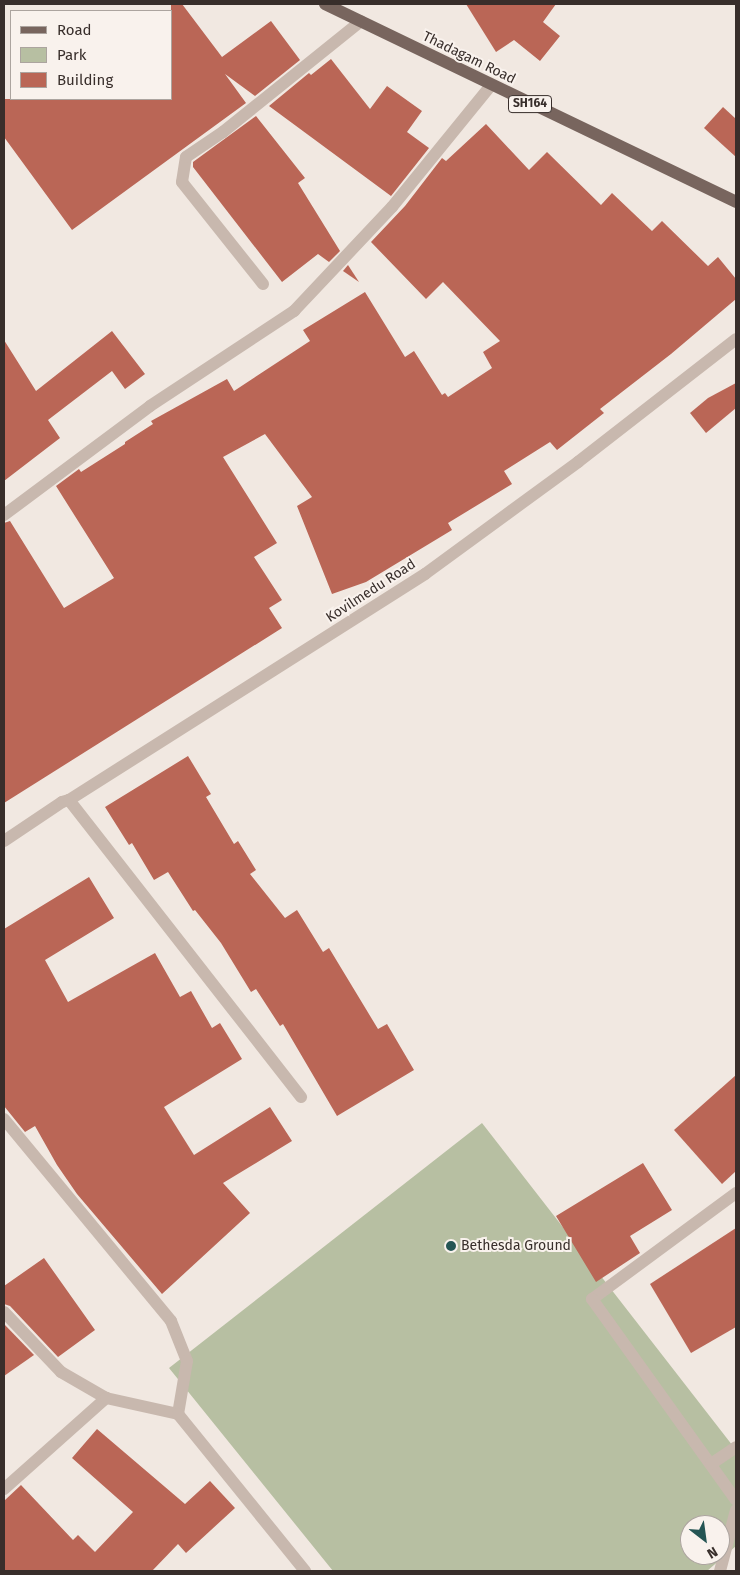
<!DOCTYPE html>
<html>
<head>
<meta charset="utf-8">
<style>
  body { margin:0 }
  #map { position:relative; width:740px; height:1575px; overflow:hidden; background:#f1e8e1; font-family:"Fira Sans",sans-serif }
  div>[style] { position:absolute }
  .green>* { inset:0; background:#b7bfa2 }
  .building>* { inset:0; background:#ba6656 }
  .minor>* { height:12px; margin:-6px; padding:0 6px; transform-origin:6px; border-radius:6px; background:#c8b8ae }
  .major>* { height:12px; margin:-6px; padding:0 6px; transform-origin:6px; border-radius:6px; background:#78655e }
  .dots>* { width:14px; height:14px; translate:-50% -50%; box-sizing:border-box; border:2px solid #f9f2ed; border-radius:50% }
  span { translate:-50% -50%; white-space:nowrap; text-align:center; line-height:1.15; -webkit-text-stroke:4px #f9f2ed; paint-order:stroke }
  .shield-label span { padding:1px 4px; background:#f9f2ed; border:1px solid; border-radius:4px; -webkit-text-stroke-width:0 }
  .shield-label { font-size:12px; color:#382e2b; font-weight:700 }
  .street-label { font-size:14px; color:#382e2b }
  .poi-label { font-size:14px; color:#382e2b }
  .left { translate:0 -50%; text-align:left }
  .frame { position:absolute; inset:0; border:5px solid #382e2b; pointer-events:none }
  .legend { position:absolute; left:10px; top:10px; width:162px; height:90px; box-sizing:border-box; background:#f9f2ed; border:1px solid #aca49f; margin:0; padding:6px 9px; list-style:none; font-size:15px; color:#382e2b }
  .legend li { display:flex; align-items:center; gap:10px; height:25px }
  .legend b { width:25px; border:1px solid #aca49f }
  .north { position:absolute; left:680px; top:1515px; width:50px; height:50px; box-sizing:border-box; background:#f9f2ed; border:1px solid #aca49f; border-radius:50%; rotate:150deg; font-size:14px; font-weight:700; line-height:20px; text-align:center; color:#382e2b }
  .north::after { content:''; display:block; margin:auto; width:18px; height:22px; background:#255554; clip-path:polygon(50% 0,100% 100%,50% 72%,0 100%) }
</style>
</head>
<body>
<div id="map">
  <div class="green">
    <div style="clip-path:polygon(evenodd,482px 1123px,736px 1450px,736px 1546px,707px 1571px,333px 1571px,169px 1368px,482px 1123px,690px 1525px,720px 1525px,720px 1555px,690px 1555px,690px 1525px)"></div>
  </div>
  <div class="building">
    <div style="clip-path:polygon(171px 4px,182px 4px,222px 57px,271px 21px,300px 60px,255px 96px,225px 74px,246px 103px,72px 230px,4px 137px,4px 99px,171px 99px)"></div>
    <div style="clip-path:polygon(466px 4px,556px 4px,543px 22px,560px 36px,540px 61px,514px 40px,496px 52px)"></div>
    <div style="clip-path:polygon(331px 59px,370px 109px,387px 86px,422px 111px,407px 132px,429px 148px,391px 196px,269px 106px,309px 73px,311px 75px)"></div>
    <div style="clip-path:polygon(723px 107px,736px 119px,736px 157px,704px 128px)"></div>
    <div style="clip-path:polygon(256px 116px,305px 178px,298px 183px,340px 251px,329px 262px,318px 254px,282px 282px,193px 167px,193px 162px)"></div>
    <div style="clip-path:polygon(486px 124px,529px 170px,547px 152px,601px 205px,612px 193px,652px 231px,662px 221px,708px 266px,718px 257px,736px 279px,736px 299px,671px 354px,600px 409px,604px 413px,557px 450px,550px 442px,504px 471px,512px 484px,448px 523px,452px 530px,366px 582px,332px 594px,297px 506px,312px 497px,265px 434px,223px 457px,277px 543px,254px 557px,282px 600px,269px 608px,282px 628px,4px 803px,4px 523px,10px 521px,64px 608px,114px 578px,56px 486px,79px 469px,81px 472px,125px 444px,125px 442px,153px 424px,151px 421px,227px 379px,234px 391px,310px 341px,303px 330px,365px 292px,405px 357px,414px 351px,442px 395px,445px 393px,448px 397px,492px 368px,483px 352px,500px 341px,443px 282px,426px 299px,371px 242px,405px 206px,442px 158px,446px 161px)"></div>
    <div style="clip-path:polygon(348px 265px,359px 282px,343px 271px)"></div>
    <div style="clip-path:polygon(112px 331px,145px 374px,125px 389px,112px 371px,48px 420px,60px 438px,4px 481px,4px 340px,36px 391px)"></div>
    <div style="clip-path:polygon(736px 383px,736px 408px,706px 433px,690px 413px,708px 398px)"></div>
    <div style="clip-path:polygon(188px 756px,211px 794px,206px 797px,234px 844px,238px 841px,256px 870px,250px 874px,285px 918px,297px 910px,323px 952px,329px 948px,378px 1029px,387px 1024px,414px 1070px,337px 1116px,283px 1024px,280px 1026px,256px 989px,251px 992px,221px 943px,195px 910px,193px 911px,168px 872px,154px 880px,132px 843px,129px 845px,105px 807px)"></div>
    <div style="clip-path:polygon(89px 877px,114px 918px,45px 960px,68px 1002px,155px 953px,180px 997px,191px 991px,212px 1028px,220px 1023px,242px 1059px,164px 1107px,194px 1155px,270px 1107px,292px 1141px,223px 1183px,250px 1213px,162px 1294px,77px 1194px,57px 1165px,35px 1126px,25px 1132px,4px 1106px,4px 929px)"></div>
    <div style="clip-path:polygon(736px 1075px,736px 1171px,722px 1184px,674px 1130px)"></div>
    <div style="clip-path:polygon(643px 1163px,672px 1210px,630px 1236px,640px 1253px,596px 1282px,556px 1216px)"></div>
    <div style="clip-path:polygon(736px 1228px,736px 1327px,691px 1353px,650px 1284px)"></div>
    <div style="clip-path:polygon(44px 1258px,95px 1330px,58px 1357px,10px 1306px,4px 1304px,4px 1286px)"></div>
    <div style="clip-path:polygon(4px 1324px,34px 1355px,4px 1376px)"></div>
    <div style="clip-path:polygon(97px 1429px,185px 1504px,210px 1481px,235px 1508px,186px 1553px,178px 1544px,152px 1571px,4px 1571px,4px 1501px,21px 1485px,73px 1540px,78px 1535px,95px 1552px,133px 1512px,72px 1458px)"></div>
  </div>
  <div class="minor">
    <div style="left:263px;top:284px;width:130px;rotate:-128.5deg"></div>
    <div style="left:182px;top:182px;width:25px;rotate:-81deg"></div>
    <div style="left:186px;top:157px;width:45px;rotate:-34deg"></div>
    <div style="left:223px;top:132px;width:177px;rotate:-38.8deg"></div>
    <div style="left:4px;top:515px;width:182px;rotate:-36.7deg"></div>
    <div style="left:150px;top:406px;width:173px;rotate:-33.4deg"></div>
    <div style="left:294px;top:311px;width:143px;rotate:-46.7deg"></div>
    <div style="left:392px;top:207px;width:157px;rotate:-50.9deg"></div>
    <div style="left:69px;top:800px;width:377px;rotate:52deg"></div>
    <div style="left:4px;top:841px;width:70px;rotate:-33.9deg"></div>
    <div style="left:62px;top:802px;width:7px;rotate:-16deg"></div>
    <div style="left:69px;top:800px;width:422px;rotate:-32.4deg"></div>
    <div style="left:425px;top:574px;width:190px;rotate:-36.2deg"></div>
    <div style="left:578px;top:462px;width:200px;rotate:-37.9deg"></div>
    <div style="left:4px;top:1119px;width:262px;rotate:50.4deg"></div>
    <div style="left:171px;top:1321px;width:43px;rotate:68.2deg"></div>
    <div style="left:187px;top:1361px;width:54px;rotate:99.6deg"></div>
    <div style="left:736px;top:1193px;width:179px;rotate:143.6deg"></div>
    <div style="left:592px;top:1299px;width:247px;rotate:54.4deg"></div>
    <div style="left:4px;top:1312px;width:83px;rotate:46.5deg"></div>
    <div style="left:61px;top:1372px;width:52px;rotate:30deg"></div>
    <div style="left:711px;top:1464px;width:30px;rotate:-34deg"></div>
    <div style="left:4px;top:1489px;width:137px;rotate:-41.7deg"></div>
    <div style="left:106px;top:1398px;width:74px;rotate:12.5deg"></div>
    <div style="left:178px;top:1414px;width:202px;rotate:51deg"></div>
    <div style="left:720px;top:1571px;width:63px;rotate:-75.3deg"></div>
  </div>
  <div class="major">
    <div style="left:325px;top:4px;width:456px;rotate:25.7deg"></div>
  </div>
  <div class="dots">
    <div style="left:451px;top:1246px;background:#255554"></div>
  </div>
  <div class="shield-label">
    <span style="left:530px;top:104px">SH164</span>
  </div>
  <div class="street-label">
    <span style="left:469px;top:58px;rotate:26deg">Thadagam Road</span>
    <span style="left:371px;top:591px;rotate:-33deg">Kovilmedu Road</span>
  </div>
  <div class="poi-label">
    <span class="left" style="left:461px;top:1246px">Bethesda Ground</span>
  </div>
  <div class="frame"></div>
  <ul class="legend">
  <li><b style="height:6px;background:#78655e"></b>Road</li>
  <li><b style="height:14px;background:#b7bfa2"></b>Park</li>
  <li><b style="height:14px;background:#ba6656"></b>Building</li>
  </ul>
  <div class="north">N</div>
</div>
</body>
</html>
